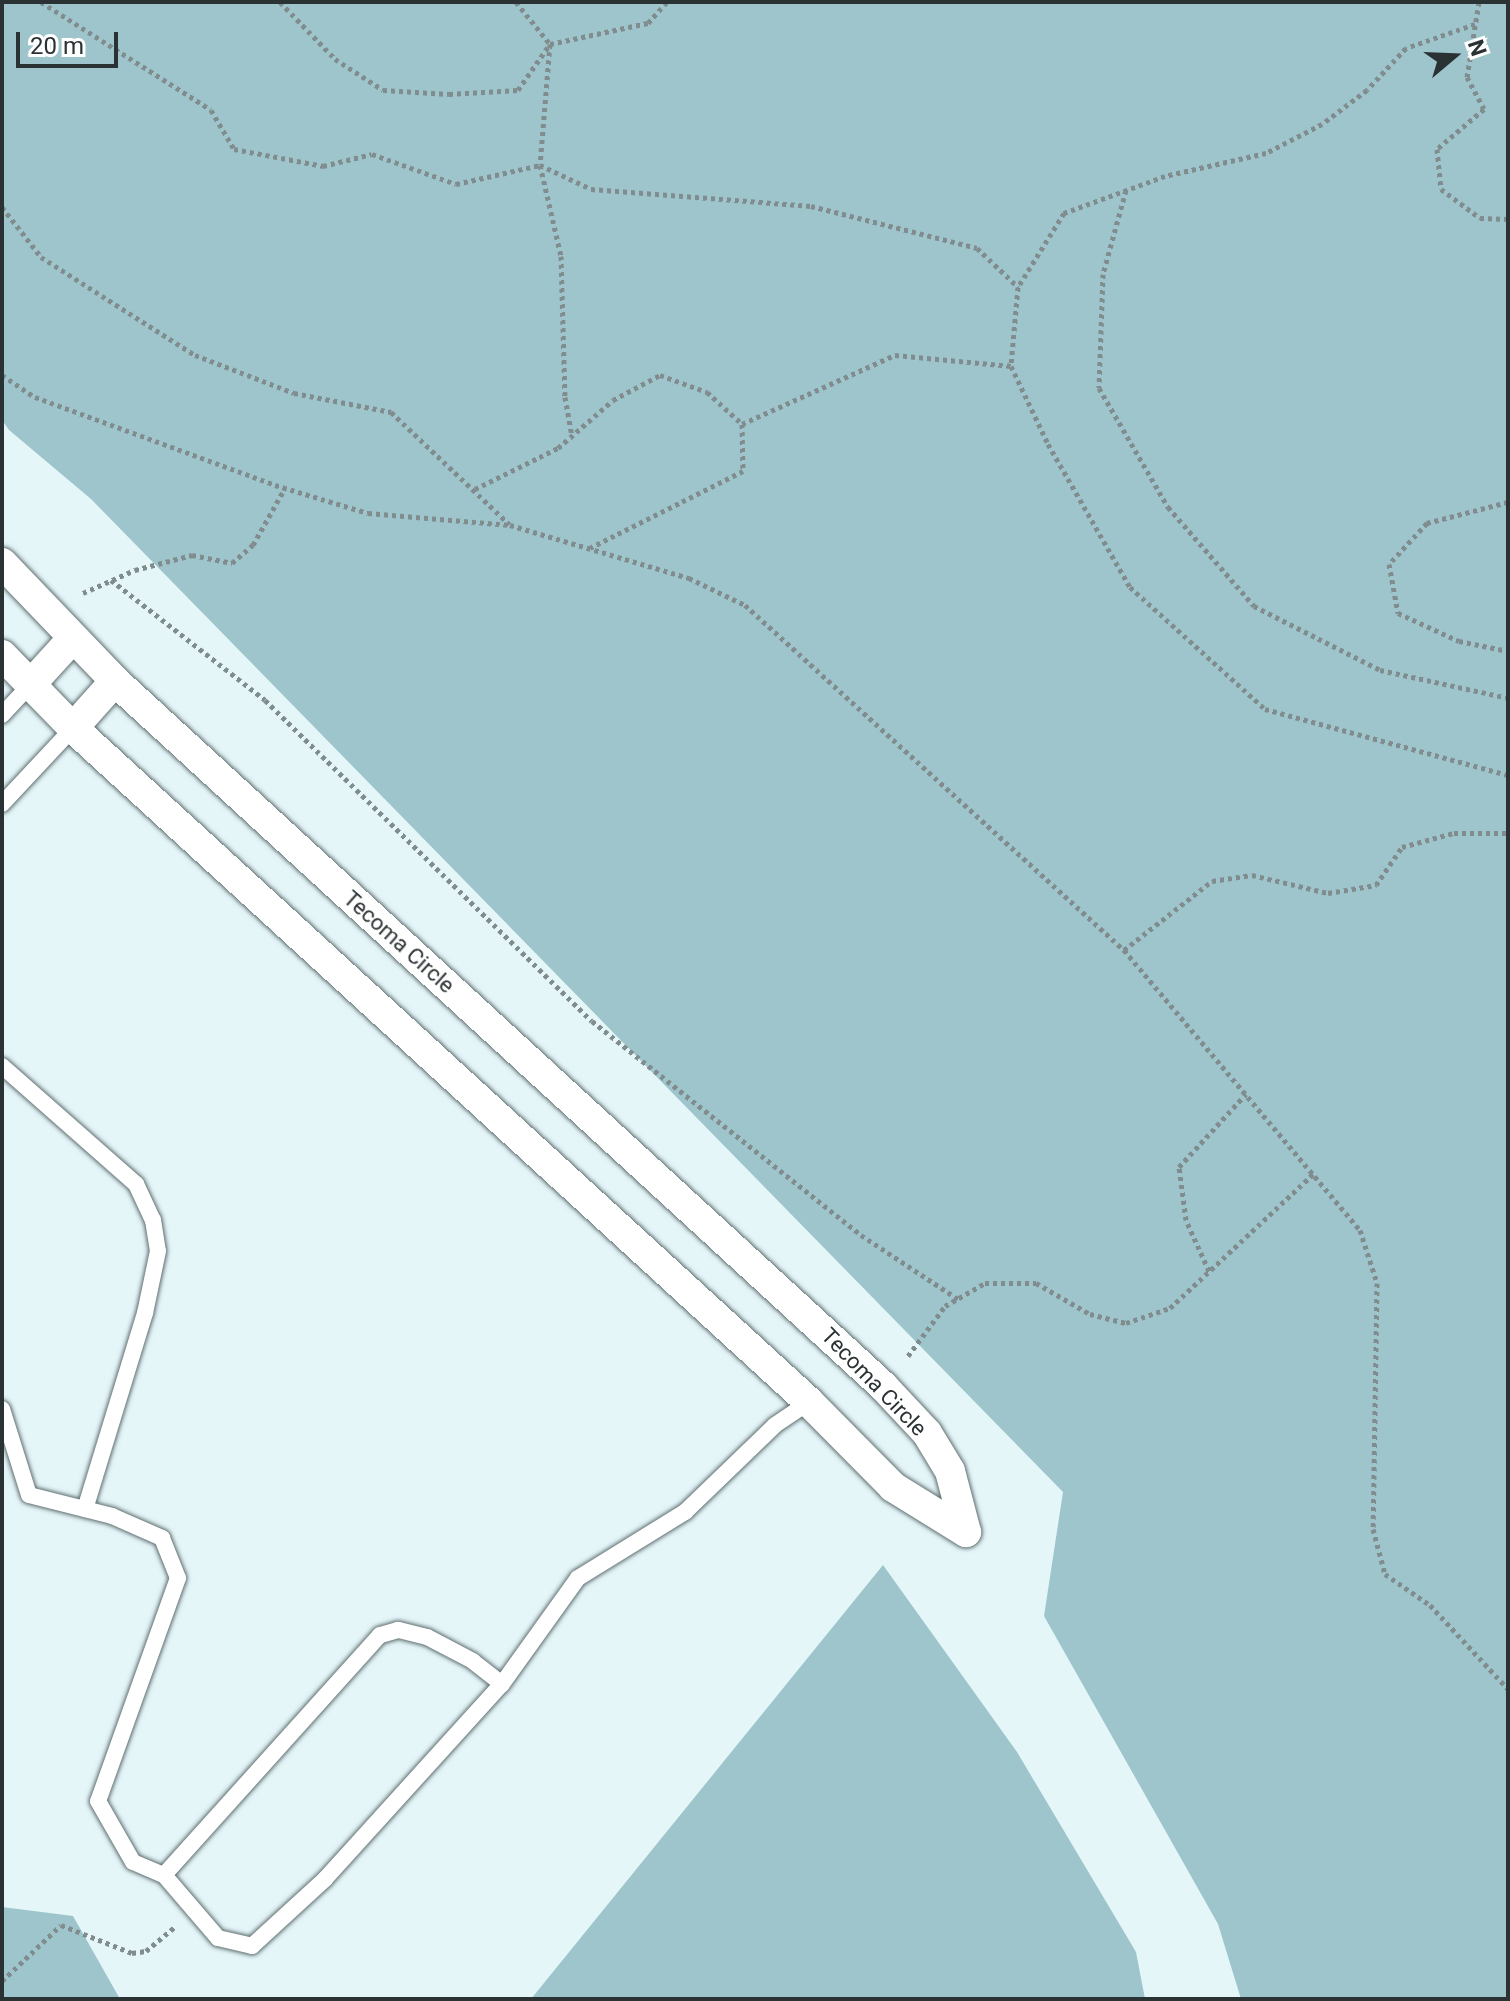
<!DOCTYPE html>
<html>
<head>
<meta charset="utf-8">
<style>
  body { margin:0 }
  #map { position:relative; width:1510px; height:2001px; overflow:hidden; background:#e5f6f9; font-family:Roboto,sans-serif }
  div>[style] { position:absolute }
  .forest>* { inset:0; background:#9dc5cb }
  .path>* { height:5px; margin-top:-2.5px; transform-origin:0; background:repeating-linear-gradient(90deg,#818c8e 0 4px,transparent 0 8px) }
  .roads { filter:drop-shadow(0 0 2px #5f6f71) drop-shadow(0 0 2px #5f6f71) }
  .service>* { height:16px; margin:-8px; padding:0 8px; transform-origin:8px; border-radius:8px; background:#fff }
  .minor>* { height:30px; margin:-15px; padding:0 15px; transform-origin:15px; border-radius:15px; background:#fff }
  span { translate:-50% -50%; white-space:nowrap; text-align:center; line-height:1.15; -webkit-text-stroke:7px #fff; paint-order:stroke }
  .street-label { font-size:22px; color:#2b3233 }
  .frame { position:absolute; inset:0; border:4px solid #2b3233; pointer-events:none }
  .north { position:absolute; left:1414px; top:16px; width:80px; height:80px; -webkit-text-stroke:6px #fff; paint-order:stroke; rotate:71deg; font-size:22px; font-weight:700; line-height:32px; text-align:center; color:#2b3233 }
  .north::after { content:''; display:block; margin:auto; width:28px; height:36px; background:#2b3233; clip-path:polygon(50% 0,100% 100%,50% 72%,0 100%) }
  .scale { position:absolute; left:16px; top:32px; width:102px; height:36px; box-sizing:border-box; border:4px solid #2b3233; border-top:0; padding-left:10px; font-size:24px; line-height:28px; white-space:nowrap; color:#2b3233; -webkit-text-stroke:6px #fff; paint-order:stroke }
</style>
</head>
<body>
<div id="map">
  <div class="forest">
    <div style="clip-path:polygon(2px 2px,1508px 2px,1508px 1999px,1241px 1999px,1218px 1924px,1044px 1616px,1063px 1492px,91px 499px,9px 430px,2px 420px)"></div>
    <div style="clip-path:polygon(883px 1565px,1017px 1752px,1136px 1952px,1145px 1999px,531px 1999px)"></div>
    <div style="clip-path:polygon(2px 1907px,73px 1916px,120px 1999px,2px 1999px)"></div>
  </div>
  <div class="path">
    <div style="left:41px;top:2px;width:201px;rotate:32.4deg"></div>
    <div style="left:211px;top:110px;width:45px;rotate:59.5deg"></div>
    <div style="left:234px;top:149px;width:91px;rotate:10.8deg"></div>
    <div style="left:323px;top:166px;width:50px;rotate:-13.8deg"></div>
    <div style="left:372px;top:154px;width:89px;rotate:19.7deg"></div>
    <div style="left:456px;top:184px;width:86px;rotate:-12.7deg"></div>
    <div style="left:540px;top:165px;width:56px;rotate:25.2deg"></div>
    <div style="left:591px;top:189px;width:221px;rotate:4.4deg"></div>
    <div style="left:811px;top:206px;width:171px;rotate:14.2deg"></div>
    <div style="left:977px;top:248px;width:57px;rotate:43.6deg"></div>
    <div style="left:280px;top:2px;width:79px;rotate:46deg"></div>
    <div style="left:335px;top:59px;width:57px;rotate:32.9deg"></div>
    <div style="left:383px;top:90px;width:66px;rotate:3.5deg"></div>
    <div style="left:449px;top:94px;width:69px;rotate:-3.3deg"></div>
    <div style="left:518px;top:90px;width:56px;rotate:-55.2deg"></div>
    <div style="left:550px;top:44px;width:100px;rotate:-12.1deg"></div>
    <div style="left:648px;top:23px;width:28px;rotate:-48deg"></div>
    <div style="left:516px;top:2px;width:54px;rotate:51deg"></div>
    <div style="left:550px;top:44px;width:121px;rotate:94.7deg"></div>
    <div style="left:540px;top:165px;width:93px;rotate:77deg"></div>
    <div style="left:561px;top:256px;width:141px;rotate:88.4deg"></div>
    <div style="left:565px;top:397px;width:40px;rotate:80deg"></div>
    <div style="left:1479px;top:2px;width:76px;rotate:99.1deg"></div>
    <div style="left:1467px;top:77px;width:36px;rotate:62deg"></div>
    <div style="left:1484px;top:109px;width:62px;rotate:139.6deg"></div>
    <div style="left:1437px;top:149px;width:40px;rotate:84.3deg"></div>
    <div style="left:1441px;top:189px;width:49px;rotate:36.6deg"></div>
    <div style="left:1480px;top:218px;width:28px;rotate:2deg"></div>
    <div style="left:1475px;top:24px;width:73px;rotate:160.8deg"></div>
    <div style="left:1406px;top:48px;width:57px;rotate:132.9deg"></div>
    <div style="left:1367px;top:90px;width:56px;rotate:142.9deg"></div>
    <div style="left:1322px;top:124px;width:63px;rotate:152.6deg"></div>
    <div style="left:1266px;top:153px;width:104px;rotate:167.2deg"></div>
    <div style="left:1165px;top:176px;width:108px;rotate:159.9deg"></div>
    <div style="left:1064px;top:213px;width:87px;rotate:121.9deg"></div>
    <div style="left:1018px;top:287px;width:79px;rotate:95.1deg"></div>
    <div style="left:1011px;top:366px;width:86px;rotate:64.6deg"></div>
    <div style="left:1048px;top:444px;width:165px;rotate:60.2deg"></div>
    <div style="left:1130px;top:587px;width:182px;rotate:42.1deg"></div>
    <div style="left:1265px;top:709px;width:252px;rotate:15.2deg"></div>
    <div style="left:1126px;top:190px;width:87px;rotate:105.3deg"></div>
    <div style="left:1103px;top:274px;width:114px;rotate:92deg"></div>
    <div style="left:1099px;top:388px;width:138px;rotate:59.9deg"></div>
    <div style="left:1168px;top:507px;width:131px;rotate:49deg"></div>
    <div style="left:1254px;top:606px;width:141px;rotate:26.9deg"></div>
    <div style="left:1380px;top:670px;width:131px;rotate:12.3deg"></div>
    <div style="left:2px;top:207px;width:63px;rotate:52deg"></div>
    <div style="left:41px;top:257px;width:183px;rotate:32.5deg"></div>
    <div style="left:195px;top:355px;width:106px;rotate:21deg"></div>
    <div style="left:294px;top:393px;width:99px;rotate:11.1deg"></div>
    <div style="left:391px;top:412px;width:163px;rotate:43.5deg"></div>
    <div style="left:2px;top:375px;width:40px;rotate:34deg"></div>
    <div style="left:35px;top:397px;width:256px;rotate:20.1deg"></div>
    <div style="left:275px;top:485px;width:97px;rotate:16.8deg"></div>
    <div style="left:368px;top:513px;width:143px;rotate:4.8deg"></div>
    <div style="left:510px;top:525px;width:187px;rotate:16.5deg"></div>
    <div style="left:689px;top:578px;width:62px;rotate:25.7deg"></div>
    <div style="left:745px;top:605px;width:513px;rotate:42.31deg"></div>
    <div style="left:1124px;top:950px;width:366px;rotate:49.9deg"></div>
    <div style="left:1360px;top:1230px;width:56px;rotate:72.2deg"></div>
    <div style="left:1377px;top:1283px;width:246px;rotate:90.9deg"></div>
    <div style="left:1373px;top:1529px;width:47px;rotate:75.1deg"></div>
    <div style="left:1385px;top:1574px;width:55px;rotate:34.6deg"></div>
    <div style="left:1430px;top:1605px;width:115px;rotate:47.1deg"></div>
    <div style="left:742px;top:424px;width:168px;rotate:-24.3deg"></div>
    <div style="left:895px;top:355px;width:117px;rotate:5.4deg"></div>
    <div style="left:475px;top:489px;width:93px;rotate:-26.3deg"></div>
    <div style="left:558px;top:448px;width:73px;rotate:-41.1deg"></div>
    <div style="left:613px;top:400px;width:53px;rotate:-28deg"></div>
    <div style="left:660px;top:375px;width:50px;rotate:19.9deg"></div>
    <div style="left:707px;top:392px;width:47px;rotate:42.4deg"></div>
    <div style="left:742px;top:424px;width:47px;rotate:88.8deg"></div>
    <div style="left:743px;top:471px;width:171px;rotate:153.3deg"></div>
    <div style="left:1508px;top:502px;width:84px;rotate:165.5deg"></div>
    <div style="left:1427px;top:523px;width:56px;rotate:132.8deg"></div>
    <div style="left:1389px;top:564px;width:50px;rotate:79.6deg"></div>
    <div style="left:1398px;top:613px;width:67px;rotate:24.7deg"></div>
    <div style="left:1459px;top:641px;width:50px;rotate:11.5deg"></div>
    <div style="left:111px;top:580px;width:195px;rotate:37.9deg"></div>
    <div style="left:265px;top:700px;width:458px;rotate:44.5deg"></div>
    <div style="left:592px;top:1021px;width:344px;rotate:38.5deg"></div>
    <div style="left:861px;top:1235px;width:116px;rotate:33.4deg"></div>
    <div style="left:83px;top:593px;width:57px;rotate:-23.9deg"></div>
    <div style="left:135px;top:570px;width:59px;rotate:-14.7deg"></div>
    <div style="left:192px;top:555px;width:41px;rotate:11.3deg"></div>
    <div style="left:232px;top:563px;width:28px;rotate:-41deg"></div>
    <div style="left:253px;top:545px;width:65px;rotate:-60.7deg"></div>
    <div style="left:1124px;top:950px;width:112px;rotate:-38.1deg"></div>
    <div style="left:1212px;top:881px;width:40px;rotate:-8.5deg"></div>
    <div style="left:1252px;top:875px;width:78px;rotate:13.3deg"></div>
    <div style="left:1328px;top:893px;width:49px;rotate:-9.5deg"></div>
    <div style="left:1376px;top:885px;width:46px;rotate:-55.6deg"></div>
    <div style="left:1402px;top:847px;width:54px;rotate:-15.1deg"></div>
    <div style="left:1454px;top:833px;width:54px"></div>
    <div style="left:1209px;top:1271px;width:56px;rotate:-114.3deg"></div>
    <div style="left:1186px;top:1220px;width:53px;rotate:-97.5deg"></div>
    <div style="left:1179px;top:1167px;width:99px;rotate:-47.5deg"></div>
    <div style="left:908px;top:1356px;width:62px;rotate:-53.5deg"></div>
    <div style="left:945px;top:1306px;width:46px;rotate:-29.9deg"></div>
    <div style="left:985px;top:1283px;width:51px"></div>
    <div style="left:1036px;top:1283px;width:62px;rotate:29.9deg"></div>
    <div style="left:1090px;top:1314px;width:37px;rotate:14deg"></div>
    <div style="left:1126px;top:1323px;width:46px;rotate:-18.8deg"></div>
    <div style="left:1170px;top:1308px;width:196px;rotate:-43.1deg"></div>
    <div style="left:2px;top:1981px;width:81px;rotate:-43.5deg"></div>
    <div style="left:61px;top:1925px;width:76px;rotate:21.5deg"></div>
    <div style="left:132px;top:1953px;width:14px;rotate:-8deg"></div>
    <div style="left:146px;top:1951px;width:38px;rotate:-40deg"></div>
  </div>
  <div class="roads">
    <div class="service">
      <div style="left:2px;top:715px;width:42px;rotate:-46.9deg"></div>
      <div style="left:2px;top:804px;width:104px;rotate:-46.9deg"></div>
      <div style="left:2px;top:1066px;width:179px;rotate:41.4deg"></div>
      <div style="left:136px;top:1184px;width:40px;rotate:65deg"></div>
      <div style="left:153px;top:1220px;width:31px;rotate:81deg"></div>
      <div style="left:158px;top:1251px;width:63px;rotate:101.8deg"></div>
      <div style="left:145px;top:1313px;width:205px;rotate:107deg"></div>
      <div style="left:2px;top:1409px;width:90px;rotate:72.6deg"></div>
      <div style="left:29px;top:1495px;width:86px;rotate:14.2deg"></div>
      <div style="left:112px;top:1516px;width:55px;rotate:23.7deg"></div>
      <div style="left:162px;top:1538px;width:43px;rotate:68.2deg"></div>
      <div style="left:178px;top:1578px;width:237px;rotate:109.7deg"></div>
      <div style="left:98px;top:1801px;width:70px;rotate:60.2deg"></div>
      <div style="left:133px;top:1862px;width:34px;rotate:23deg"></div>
      <div style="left:164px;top:1875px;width:83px;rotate:49.4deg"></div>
      <div style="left:218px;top:1938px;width:35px;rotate:13deg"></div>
      <div style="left:252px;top:1946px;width:99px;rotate:-42.5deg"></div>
      <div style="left:325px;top:1879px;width:263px;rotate:-47.8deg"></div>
      <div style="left:502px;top:1684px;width:37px;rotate:-142deg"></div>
      <div style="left:473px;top:1661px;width:52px;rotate:-152.4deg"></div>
      <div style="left:427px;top:1637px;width:30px;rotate:-166deg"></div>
      <div style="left:398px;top:1630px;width:19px;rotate:164deg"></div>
      <div style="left:380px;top:1635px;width:323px;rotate:132deg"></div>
      <div style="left:502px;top:1684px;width:130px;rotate:-54.4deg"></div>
      <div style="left:578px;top:1578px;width:126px;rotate:-31.7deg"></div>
      <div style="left:685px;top:1512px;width:125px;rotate:-44deg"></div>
      <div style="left:775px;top:1425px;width:41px;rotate:-34.1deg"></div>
    </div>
    <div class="minor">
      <div style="left:2px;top:563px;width:163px;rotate:46.2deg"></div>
      <div style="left:115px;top:681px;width:1043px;rotate:42.55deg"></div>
      <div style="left:883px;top:1386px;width:64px;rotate:46.9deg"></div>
      <div style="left:927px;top:1433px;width:44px;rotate:58.8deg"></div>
      <div style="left:950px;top:1471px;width:63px;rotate:75.3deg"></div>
      <div style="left:2px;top:655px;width:102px;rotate:45.8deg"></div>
      <div style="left:73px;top:728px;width:998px;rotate:42.48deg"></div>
      <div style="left:809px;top:1402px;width:120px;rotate:45.3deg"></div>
      <div style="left:893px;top:1487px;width:86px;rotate:31.7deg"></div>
      <div style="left:31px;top:684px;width:62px;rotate:-47.6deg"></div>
      <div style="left:73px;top:728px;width:63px;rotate:-48.2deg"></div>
    </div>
  </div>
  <div class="street-label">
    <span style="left:399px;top:942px;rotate:42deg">Tecoma Circle</span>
    <span style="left:874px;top:1382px;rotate:46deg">Tecoma Circle</span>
  </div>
  <div class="frame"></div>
  <div class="north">N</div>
  <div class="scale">20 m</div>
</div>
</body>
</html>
